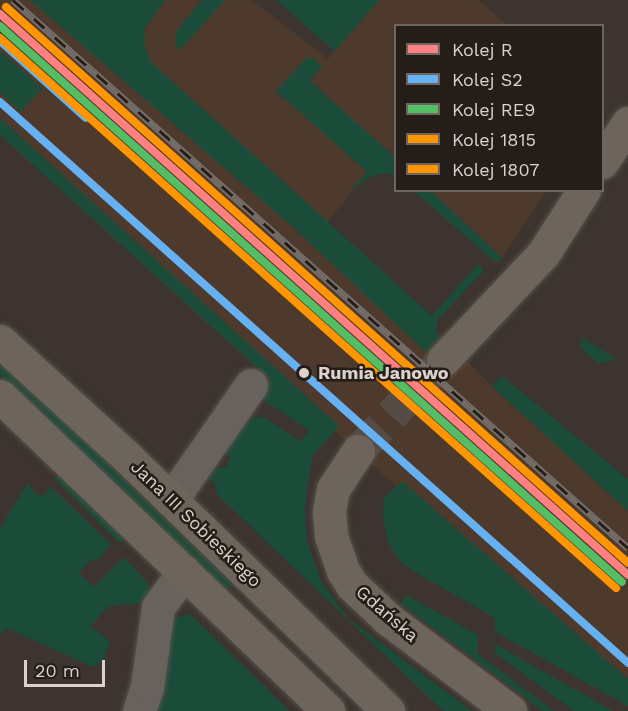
<!DOCTYPE html>
<html>
<head>
<meta charset="utf-8">
<style>
  body { margin:0 }
  #map { position:relative; width:628px; height:711px; overflow:hidden; background:#3d342f; font-family:"Work Sans",sans-serif }
  div>[style] { position:absolute }
  .built>* { inset:0; background:#4e3a2c }
  .green>* { inset:0; background:#1b4c39 }
  .major-tunnel>* { height:33px; margin-top:-16.5px; transform-origin:0; background:repeating-linear-gradient(90deg,#554c46 0 33px,transparent 0 49px) }
  .roads { filter:drop-shadow(0 0 2px #58504b) drop-shadow(0 0 2px #58504b) }
  .minor>* { height:33px; margin:-16.5px; padding:0 16.5px; transform-origin:16.5px; border-radius:16.5px; background:#68625d }
  .major>* { height:33px; margin:-16.5px; padding:0 16.5px; transform-origin:16.5px; border-radius:16.5px; background:#6d655c }
  .rail>* { height:7px; margin-top:-3.5px; transform-origin:0; background:repeating-linear-gradient(90deg,#241d18 0 14px,#746e6a 0 28px); box-sizing:border-box; border-block:2px solid #746e6a }
  .rail-1>* { height:8px; margin:-4px; padding:0 4px; transform-origin:4px; border-radius:4px; background:#ff8080 }
  .rail-2>* { height:8px; margin:-4px; padding:0 4px; transform-origin:4px; border-radius:4px; background:#66b1f2 }
  .rail-3>* { height:8px; margin:-4px; padding:0 4px; transform-origin:4px; border-radius:4px; background:#54be64 }
  .rail-4>* { height:8px; margin:-4px; padding:0 4px; transform-origin:4px; border-radius:4px; background:#ff9500 }
  .rail-5>* { height:8px; margin:-4px; padding:0 4px; transform-origin:4px; border-radius:4px; background:#ff9500 }
  .dots>* { width:16px; height:16px; translate:-50% -50%; box-sizing:border-box; border:3px solid #241d18; border-radius:50% }
  span { translate:-50% -50%; white-space:nowrap; text-align:center; line-height:1.15; -webkit-text-stroke:5px #241d18; paint-order:stroke }
  .stop-label { font-size:18px; color:#dcd2cb; font-weight:700 }
  .left { translate:0 -50%; text-align:left }
  .street-label { font-size:18px; color:#dcd2cb }
  .legend { position:absolute; left:394px; top:24px; width:210px; height:168px; box-sizing:border-box; background:#241d18; border:2px solid #6e6560; margin:0; padding:8px 10px; list-style:none; font-size:18px; color:#dcd2cb }
  .legend li { display:flex; align-items:center; gap:12px; height:30px }
  .legend b { width:30px; border:2px solid #6e6560 }
  .scale { position:absolute; left:24px; top:660px; width:81px; height:27px; box-sizing:border-box; border:3px solid #dcd2cb; border-top:0; padding-left:8px; font-size:18px; line-height:21px; white-space:nowrap; color:#dcd2cb; -webkit-text-stroke:4px #241d18; paint-order:stroke }
</style>
</head>
<body>
<div id="map">
  <div class="built">
    <div style="clip-path:polygon(0 0,252px 0,328px 59px,378px 0,478px 0,507px 25px,396px 26px,395px 157px,387px 149px,325px 225px,492px 386px,628px 511px,628px 696px,335px 431px,316px 422px,0 135px)"></div>
    <div style="clip-path:polygon(431px 191px,546px 191px,502px 258px)"></div>
  </div>
  <div class="green">
    <div style="clip-path:polygon(30px 0,165px 0,145px 28px,145px 47px,151px 62px,432px 316px,478px 264px,482px 268px,483px 272px,438px 319px,436px 329px,440px 337px,426px 352px,295px 229px)"></div>
    <div style="clip-path:polygon(202px 0,225px 0,179px 51px,175px 41px,177px 30px)"></div>
    <div style="clip-path:polygon(276px 0,379px 0,335px 51px)"></div>
    <div style="clip-path:polygon(0 51px,42px 88px,21px 112px,0 92px)"></div>
    <div style="clip-path:polygon(306px 58px,312px 58px,322px 66px,310px 81px,395px 157px,395px 176px,385px 173px,370px 177px,349px 192px,367px 172px,276px 91px)"></div>
    <div style="clip-path:polygon(0 118px,339px 426px,312px 457px,305px 509px,307px 540px,321px 581px,348px 618px,472px 711px,444px 711px,439px 707px,217px 494px,215px 483px,209px 480px,213px 469px,226px 467px,230px 457px,223px 452px,245px 422px,255px 417px,266px 418px,301px 442px,309px 430px,260px 398px,271px 380px,0 135px)"></div>
    <div style="clip-path:polygon(414px 191px,431px 191px,502px 258px,500px 261px,495px 262px,487px 255px)"></div>
    <div style="clip-path:polygon(581px 337px,614px 357px,614px 359px,599px 364px,580px 347px)"></div>
    <div style="clip-path:polygon(0 364px,57px 414px,233px 585px,225px 589px,0 375px)"></div>
    <div style="clip-path:polygon(502px 376px,628px 479px,628px 511px,492px 386px)"></div>
    <div style="clip-path:polygon(57px 476px,60px 476px,126px 540px,119px 543px,54px 479px)"></div>
    <div style="clip-path:polygon(402px 481px,628px 679px,628px 706px,495px 632px,495px 618px,410px 569px,401px 562px,388px 543px,383px 515px,384px 498px)"></div>
    <div style="clip-path:polygon(28px 483px,36px 494px,44px 496px,51px 487px,111px 544px,96px 562px,92px 559px,79px 573px,94px 587px,124px 557px,151px 587px,141px 603px,108px 606px,94px 623px,91px 628px,100px 632px,110px 643px,102px 662px,93px 667px,6px 628px,0 635px,0 528px)"></div>
    <div style="clip-path:polygon(406px 595px,478px 635px,478px 654px,554px 711px,543px 711px,400px 603px)"></div>
    <div style="clip-path:polygon(185px 615px,191px 615px,290px 711px,145px 711px,168px 625px,173px 619px)"></div>
    <div style="clip-path:polygon(495px 644px,613px 711px,574px 711px,495px 653px)"></div>
  </div>
  <div class="major-tunnel">
    <div style="left:358px;top:451px;width:125px;rotate:-47deg"></div>
  </div>
  <div class="roads">
    <div class="minor">
      <div style="left:171px;top:500px;width:140px;rotate:-55.2deg"></div>
      <div style="left:139px;top:711px;width:25px;rotate:-72deg"></div>
      <div style="left:147px;top:687px;width:81px;rotate:-82.2deg"></div>
      <div style="left:158px;top:607px;width:44px;rotate:-53.4deg"></div>
    </div>
    <div class="major">
      <div style="left:602px;top:162px;width:47px;rotate:-56.3deg"></div>
      <div style="left:0;top:341px;width:173px;rotate:42.4deg"></div>
      <div style="left:128px;top:458px;width:363px;rotate:44.2deg"></div>
      <div style="left:443px;top:360px;width:146px;rotate:-46.7deg"></div>
      <div style="left:543px;top:254px;width:76px;rotate:-57.4deg"></div>
      <div style="left:0;top:396px;width:455px;rotate:43.8deg"></div>
      <div style="left:358px;top:451px;width:45px;rotate:123.3deg"></div>
      <div style="left:333px;top:489px;width:23px;rotate:100deg"></div>
      <div style="left:329px;top:512px;width:24px;rotate:85deg"></div>
      <div style="left:331px;top:536px;width:37px;rotate:71deg"></div>
      <div style="left:343px;top:571px;width:17px;rotate:57deg"></div>
      <div style="left:352px;top:585px;width:50px;rotate:43.4deg"></div>
      <div style="left:388px;top:619px;width:153px;rotate:37deg"></div>
    </div>
  </div>
  <div class="rail">
    <div style="left:13px;top:0;width:824px;rotate:41.7deg"></div>
  </div>
  <div class="rail-1">
    <div style="left:0;top:14px;width:842px;rotate:41.77deg"></div>
  </div>
  <div class="rail-2">
    <div style="left:0;top:41px;width:115px;rotate:41.8deg"></div>
    <div style="left:0;top:102px;width:842px;rotate:41.77deg"></div>
  </div>
  <div class="rail-3">
    <div style="left:0;top:26px;width:834px;rotate:41.79deg"></div>
  </div>
  <div class="rail-4">
    <div style="left:6px;top:7px;width:834px;rotate:41.79deg"></div>
  </div>
  <div class="rail-5">
    <div style="left:0;top:38px;width:826px;rotate:41.76deg"></div>
  </div>
  <div class="dots">
    <div style="left:304px;top:373px;background:#dcd2cb"></div>
  </div>
  <div class="stop-label">
    <span class="left" style="left:318px;top:373px">Rumia Janowo</span>
  </div>
  <div class="street-label">
    <span style="left:196px;top:524px;rotate:44deg">Jana III Sobieskiego</span>
    <span style="left:387px;top:614px;rotate:41deg">Gdańska</span>
  </div>
  <ul class="legend">
  <li><b style="height:8px;background:#ff8080"></b>Kolej R</li>
  <li><b style="height:8px;background:#66b1f2"></b>Kolej S2</li>
  <li><b style="height:8px;background:#54be64"></b>Kolej RE9</li>
  <li><b style="height:8px;background:#ff9500"></b>Kolej 1815</li>
  <li><b style="height:8px;background:#ff9500"></b>Kolej 1807</li>
  </ul>
  <div class="scale">20 m</div>
</div>
</body>
</html>
